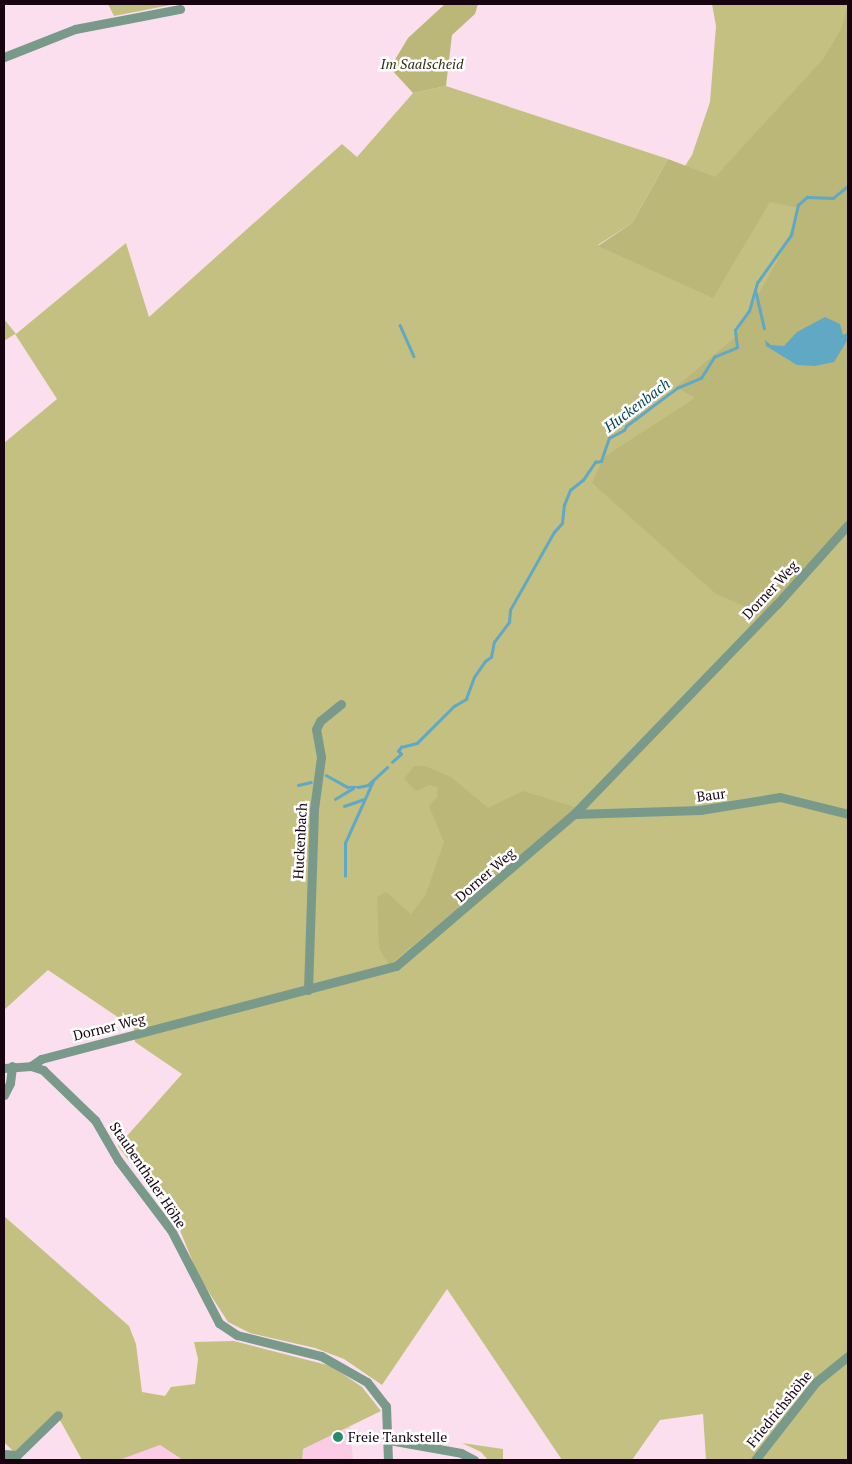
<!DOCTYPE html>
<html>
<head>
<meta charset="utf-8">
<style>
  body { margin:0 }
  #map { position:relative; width:852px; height:1464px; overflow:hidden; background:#fcdfee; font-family:"PT Serif",serif }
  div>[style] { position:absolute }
  .built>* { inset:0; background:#fccce6 }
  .green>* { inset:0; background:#c4c082 }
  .forest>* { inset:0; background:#bbb778 }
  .water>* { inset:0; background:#60a8c4 }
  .stream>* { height:2.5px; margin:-1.25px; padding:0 1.25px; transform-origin:1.25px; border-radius:1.25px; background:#60a8c4 }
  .minor>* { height:9px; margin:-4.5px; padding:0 4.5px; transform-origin:4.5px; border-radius:4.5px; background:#79998a }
  .dots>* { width:14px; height:14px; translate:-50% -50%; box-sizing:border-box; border:2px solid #fff; border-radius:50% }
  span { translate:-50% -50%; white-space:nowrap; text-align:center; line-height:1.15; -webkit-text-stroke:5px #fff; paint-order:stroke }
  .park-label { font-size:14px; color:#312e12; font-style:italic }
  .street-label { font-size:14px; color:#180310 }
  .poi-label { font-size:14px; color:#180310 }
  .left { translate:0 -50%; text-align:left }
  .water-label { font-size:15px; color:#06475b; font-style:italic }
  .frame { position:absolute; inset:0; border:5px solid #180310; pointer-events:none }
</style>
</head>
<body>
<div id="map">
  <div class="built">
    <div style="clip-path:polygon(350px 1426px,353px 1460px,302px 1460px,302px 1449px)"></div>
    <div style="clip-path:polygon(160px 1445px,183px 1460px,119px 1460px,131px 1453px)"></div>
  </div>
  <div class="green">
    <div style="clip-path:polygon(108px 4px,176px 4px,114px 16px)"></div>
    <div style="clip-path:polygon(712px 4px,848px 4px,848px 1460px,706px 1460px,703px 1414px,660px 1420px,632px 1460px,562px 1460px,447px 1289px,382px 1385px,344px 1359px,315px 1348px,250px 1333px,228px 1322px,199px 1277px,177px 1223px,118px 1146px,182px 1074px,135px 1042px,134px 1028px,48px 970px,4px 1010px,4px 443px,57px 399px,15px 334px,4px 341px,4px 319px,16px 334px,126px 243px,149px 317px,342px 144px,357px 157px,413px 93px,446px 86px,668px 159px,632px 223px,598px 245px,608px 250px,669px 191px,692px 155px,710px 102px,716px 26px)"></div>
    <div style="clip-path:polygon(4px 1216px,129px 1326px,136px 1344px,142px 1392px,165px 1396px,171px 1387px,195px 1384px,198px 1359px,194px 1342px,234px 1341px,331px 1366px,362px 1387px,381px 1411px,303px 1449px,302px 1460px,183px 1460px,160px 1445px,119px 1460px,82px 1460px,56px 1413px,15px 1453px,4px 1442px)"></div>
    <div style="clip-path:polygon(462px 1443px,503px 1449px,503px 1460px,488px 1460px,481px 1452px)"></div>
  </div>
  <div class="forest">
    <div style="clip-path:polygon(445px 4px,478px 4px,475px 14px,452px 35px,446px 86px,413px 93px,390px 68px,408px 38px)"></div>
    <div style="clip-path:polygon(848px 4px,848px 523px,763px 614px,716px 594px,592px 483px,604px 457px,695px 398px,676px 387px,734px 338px,785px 247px,799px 208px,770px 202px,713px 298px,598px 246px,632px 223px,668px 159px,715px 177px,824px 58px,841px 29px)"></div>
    <div style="clip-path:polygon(414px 766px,425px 766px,451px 777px,488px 808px,523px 791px,578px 808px,389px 965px,379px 948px,377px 897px,386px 892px,411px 914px,425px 896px,444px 842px,429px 806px,437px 797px,438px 788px,430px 785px,416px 791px,404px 779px)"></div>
  </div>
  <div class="water">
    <div style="clip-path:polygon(825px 317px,840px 324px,843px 335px,848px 333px,848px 339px,834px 362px,815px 366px,797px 365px,766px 346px,765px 340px,771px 345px,784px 346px,797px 332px)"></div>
  </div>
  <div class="stream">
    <div style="left:756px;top:292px;width:37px;rotate:77deg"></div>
    <div style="left:400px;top:325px;width:34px;rotate:66deg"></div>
    <div style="left:392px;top:762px;width:12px;rotate:-42deg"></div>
    <div style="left:401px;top:754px;width:4px;rotate:-135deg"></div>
    <div style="left:398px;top:751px;width:5px;rotate:-53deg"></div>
    <div style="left:401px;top:747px;width:16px;rotate:-14deg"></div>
    <div style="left:417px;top:743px;width:52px;rotate:-45deg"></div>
    <div style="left:454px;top:706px;width:14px;rotate:-30deg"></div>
    <div style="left:466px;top:699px;width:23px;rotate:-70deg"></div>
    <div style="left:474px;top:677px;width:19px;rotate:-55deg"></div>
    <div style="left:485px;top:661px;width:7px;rotate:-34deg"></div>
    <div style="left:491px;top:657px;width:15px;rotate:-79deg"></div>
    <div style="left:494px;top:642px;width:25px;rotate:-53deg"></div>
    <div style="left:509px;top:622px;width:12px;rotate:-85deg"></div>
    <div style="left:510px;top:610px;width:90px;rotate:-60.6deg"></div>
    <div style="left:554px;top:532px;width:12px;rotate:-48deg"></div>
    <div style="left:562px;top:523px;width:18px;rotate:-84deg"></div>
    <div style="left:564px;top:505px;width:16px;rotate:-68deg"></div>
    <div style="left:570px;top:490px;width:16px;rotate:-38deg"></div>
    <div style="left:583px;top:480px;width:22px;rotate:-56deg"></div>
    <div style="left:595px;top:462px;width:6px;rotate:-9deg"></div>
    <div style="left:601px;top:461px;width:24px;rotate:-71deg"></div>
    <div style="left:609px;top:438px;width:17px;rotate:-28deg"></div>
    <div style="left:624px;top:430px;width:4px;rotate:-63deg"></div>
    <div style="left:626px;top:426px;width:64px;rotate:-36.7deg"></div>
    <div style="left:677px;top:388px;width:26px;rotate:-23deg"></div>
    <div style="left:701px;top:378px;width:25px;rotate:-58deg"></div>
    <div style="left:714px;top:357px;width:25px;rotate:-23deg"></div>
    <div style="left:737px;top:347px;width:17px;rotate:-97deg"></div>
    <div style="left:735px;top:330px;width:24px;rotate:-54deg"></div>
    <div style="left:749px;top:311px;width:29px;rotate:-74deg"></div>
    <div style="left:757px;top:283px;width:59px;rotate:-54.7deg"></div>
    <div style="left:791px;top:235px;width:31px;rotate:-77deg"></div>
    <div style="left:798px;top:205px;width:12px;rotate:-42deg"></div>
    <div style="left:807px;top:197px;width:26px;rotate:2deg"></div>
    <div style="left:833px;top:198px;width:19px;rotate:-39deg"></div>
    <div style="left:326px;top:775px;width:25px;rotate:29deg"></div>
    <div style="left:348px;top:787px;width:10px"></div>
    <div style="left:358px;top:787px;width:10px;rotate:-11deg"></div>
    <div style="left:368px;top:785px;width:26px;rotate:-43deg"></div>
    <div style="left:298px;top:785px;width:13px;rotate:-13deg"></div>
    <div style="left:335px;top:799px;width:21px;rotate:-31deg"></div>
    <div style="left:344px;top:806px;width:21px;rotate:-19deg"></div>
    <div style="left:345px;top:876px;width:33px;rotate:-90deg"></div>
    <div style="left:345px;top:843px;width:68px;rotate:-65.7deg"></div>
  </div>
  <div class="minor">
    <div style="left:4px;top:57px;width:76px;rotate:-21.5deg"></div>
    <div style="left:75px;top:29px;width:107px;rotate:-10.8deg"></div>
    <div style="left:574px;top:814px;width:126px;rotate:-1.8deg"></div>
    <div style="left:700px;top:810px;width:81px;rotate:-9.2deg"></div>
    <div style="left:780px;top:797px;width:70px;rotate:14deg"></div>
    <div style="left:308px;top:990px;width:181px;rotate:-88.1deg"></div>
    <div style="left:314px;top:809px;width:52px;rotate:-82.3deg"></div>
    <div style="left:321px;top:757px;width:28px;rotate:-100deg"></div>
    <div style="left:316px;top:729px;width:9px;rotate:-63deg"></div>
    <div style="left:320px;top:721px;width:27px;rotate:-39deg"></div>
    <div style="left:31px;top:1066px;width:12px;rotate:-35deg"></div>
    <div style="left:41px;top:1059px;width:367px;rotate:-14.7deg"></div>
    <div style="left:396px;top:966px;width:234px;rotate:-40.5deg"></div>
    <div style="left:574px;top:814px;width:292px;rotate:-46deg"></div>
    <div style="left:777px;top:604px;width:106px;rotate:-48.1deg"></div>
    <div style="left:4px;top:1068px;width:27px;rotate:-4deg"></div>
    <div style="left:31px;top:1066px;width:13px;rotate:18deg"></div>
    <div style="left:43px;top:1070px;width:72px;rotate:43.9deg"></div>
    <div style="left:95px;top:1120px;width:46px;rotate:60.1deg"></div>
    <div style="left:118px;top:1160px;width:88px;rotate:52.9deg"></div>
    <div style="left:171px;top:1230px;width:105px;rotate:62.7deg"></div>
    <div style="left:219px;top:1323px;width:22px;rotate:34deg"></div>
    <div style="left:237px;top:1335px;width:87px;rotate:14deg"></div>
    <div style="left:321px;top:1356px;width:53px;rotate:29.5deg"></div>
    <div style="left:367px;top:1382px;width:31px;rotate:52deg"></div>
    <div style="left:386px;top:1406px;width:54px;rotate:87.9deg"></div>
    <div style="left:4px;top:1095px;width:13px;rotate:-63deg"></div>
    <div style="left:10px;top:1083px;width:17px;rotate:-83deg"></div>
    <div style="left:389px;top:1440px;width:73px;rotate:10.2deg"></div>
    <div style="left:461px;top:1453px;width:15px;rotate:28deg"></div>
    <div style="left:4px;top:1454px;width:13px;rotate:4deg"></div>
    <div style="left:17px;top:1455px;width:57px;rotate:-44.3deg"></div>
    <div style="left:755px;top:1460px;width:99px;rotate:-52deg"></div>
    <div style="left:816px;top:1382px;width:41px;rotate:-39.1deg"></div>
  </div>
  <div class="dots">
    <div style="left:338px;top:1437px;background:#268d69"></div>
  </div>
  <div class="park-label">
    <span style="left:422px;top:64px">Im Saalscheid</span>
  </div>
  <div class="street-label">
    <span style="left:770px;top:590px;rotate:-47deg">Dorner Weg</span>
    <span style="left:711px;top:795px;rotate:-7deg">Baur</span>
    <span style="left:300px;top:841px;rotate:-87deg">Huckenbach</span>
    <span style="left:485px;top:875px;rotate:-41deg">Dorner Weg</span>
    <span style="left:109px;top:1027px;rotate:-14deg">Dorner Weg</span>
    <span style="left:148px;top:1175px;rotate:56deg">Staubenthaler Höhe</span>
    <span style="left:779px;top:1409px;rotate:-51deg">Friedrichshöhe</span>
  </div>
  <div class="poi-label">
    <span class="left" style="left:348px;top:1437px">Freie Tankstelle</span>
  </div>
  <div class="water-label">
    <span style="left:637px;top:405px;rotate:-37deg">Huckenbach</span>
  </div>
  <div class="frame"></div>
</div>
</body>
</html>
